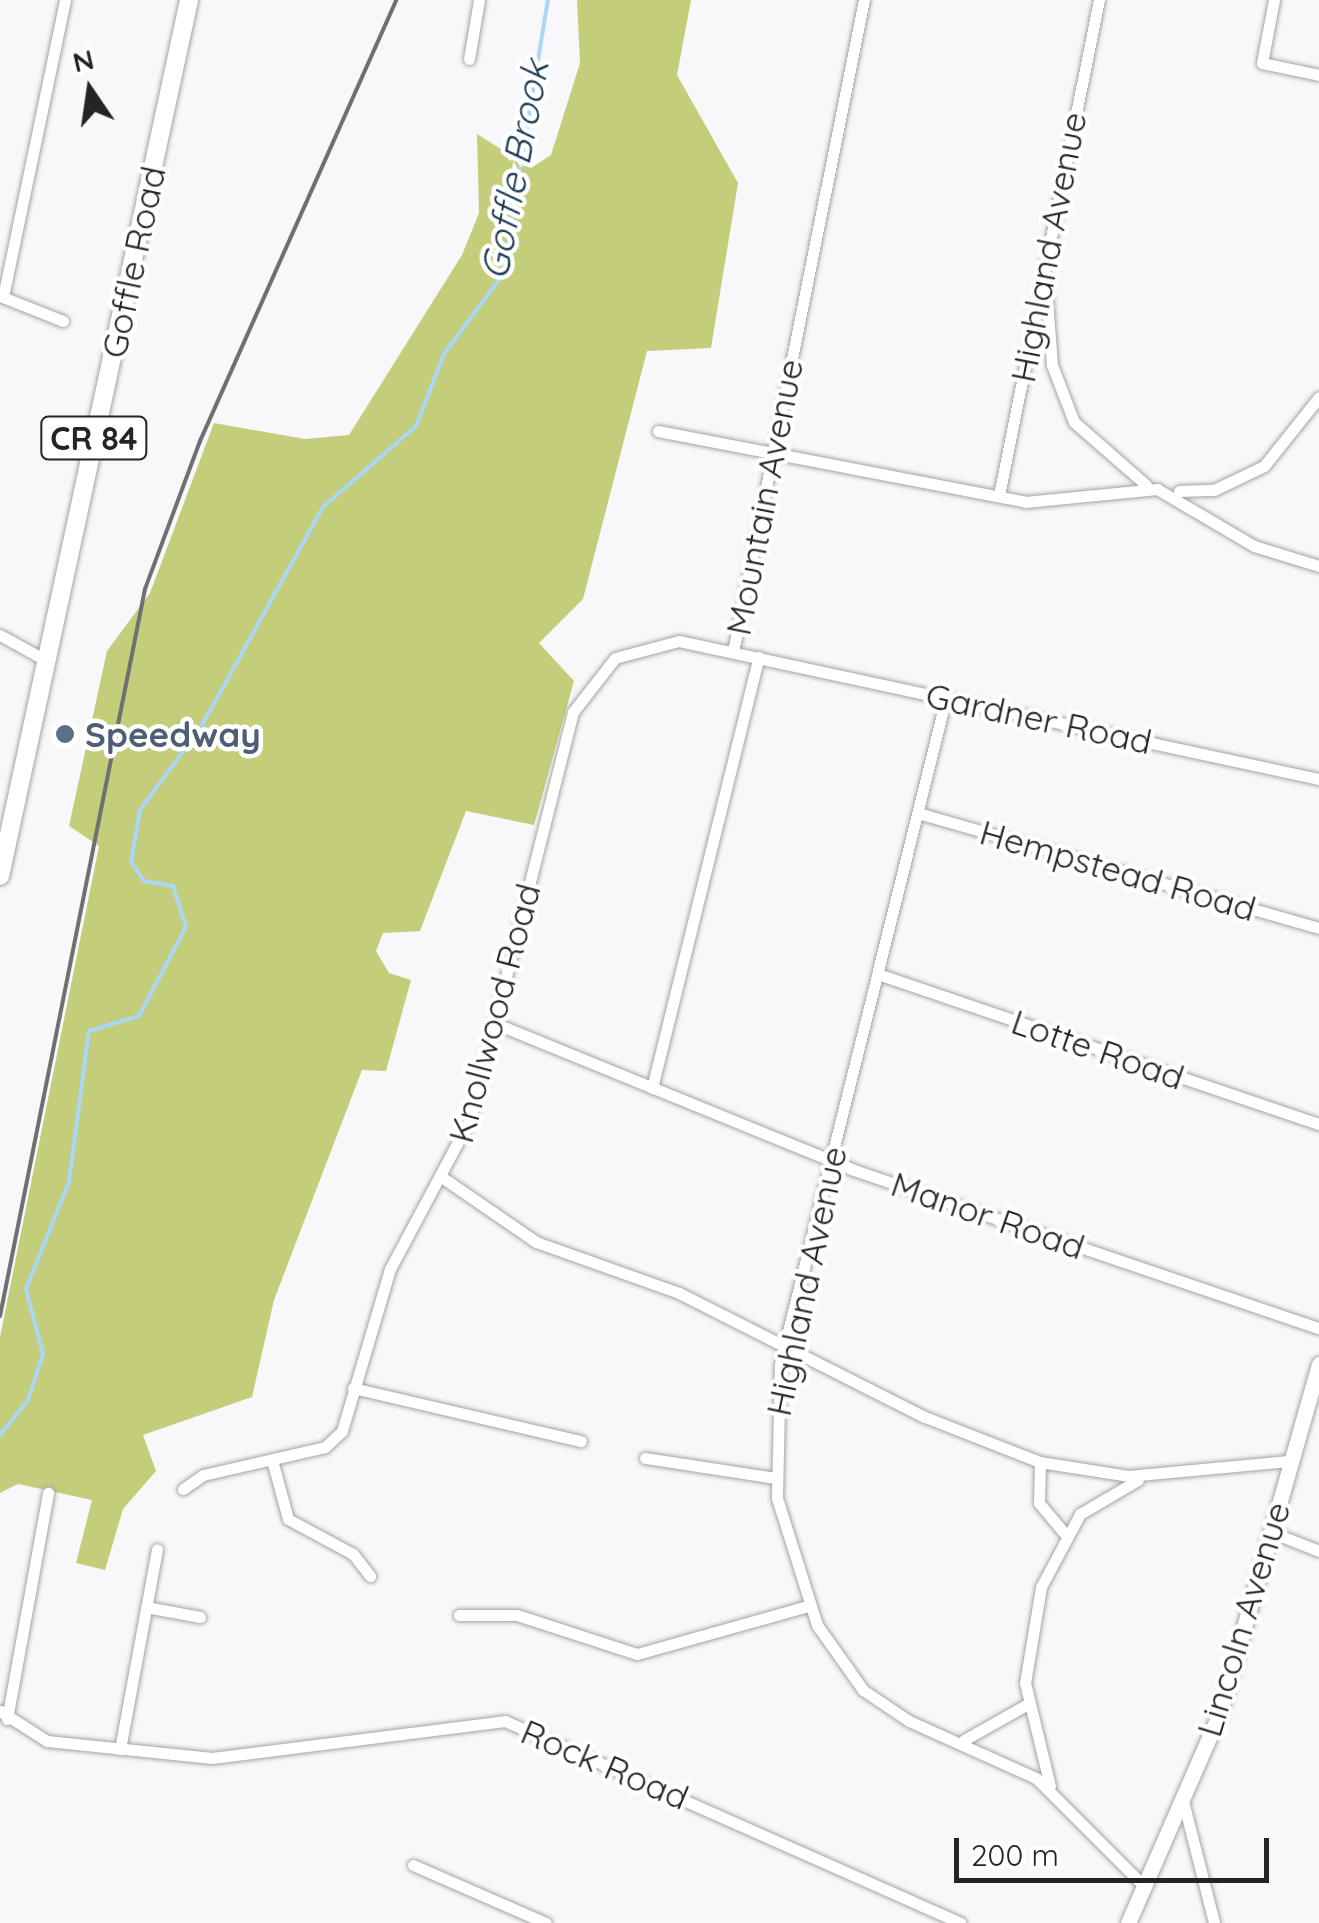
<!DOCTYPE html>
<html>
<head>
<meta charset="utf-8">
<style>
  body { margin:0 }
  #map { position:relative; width:1319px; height:1923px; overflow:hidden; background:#f8f8fa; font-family:Quicksand,sans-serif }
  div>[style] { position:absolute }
  .forest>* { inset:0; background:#c4cd79 }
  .stream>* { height:4px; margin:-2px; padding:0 2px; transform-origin:2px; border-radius:2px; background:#aad6f7 }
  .roads { filter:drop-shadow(0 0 2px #a3a4a5) drop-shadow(0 0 2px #a3a4a5) }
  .street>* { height:11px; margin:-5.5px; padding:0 5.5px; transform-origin:5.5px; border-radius:5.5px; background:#fff }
  .secondary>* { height:15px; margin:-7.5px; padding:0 7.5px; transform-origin:7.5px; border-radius:7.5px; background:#fff }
  .primary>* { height:18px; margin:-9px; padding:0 9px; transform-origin:9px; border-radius:9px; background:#fff }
  .rail>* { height:4px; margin:-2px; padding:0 2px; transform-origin:2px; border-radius:2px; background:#707071 }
  .dots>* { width:28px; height:28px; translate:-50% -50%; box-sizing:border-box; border:5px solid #fff; border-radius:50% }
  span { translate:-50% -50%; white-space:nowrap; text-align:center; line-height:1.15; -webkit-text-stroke:9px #fff; paint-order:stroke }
  .shield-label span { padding:2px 8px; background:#fff; border:2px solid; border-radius:8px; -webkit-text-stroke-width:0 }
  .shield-label { font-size:32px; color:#242425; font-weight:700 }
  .street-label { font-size:35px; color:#242425 }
  .service-label { font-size:35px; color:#4e5e75; font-weight:700 }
  .left { translate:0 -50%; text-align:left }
  .water-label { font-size:38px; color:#1b3c53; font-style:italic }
  .north { position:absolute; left:40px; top:40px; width:100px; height:100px; -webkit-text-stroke:8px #fff; paint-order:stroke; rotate:347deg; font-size:28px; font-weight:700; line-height:40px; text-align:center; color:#242425 }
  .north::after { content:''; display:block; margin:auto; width:35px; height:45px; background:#242425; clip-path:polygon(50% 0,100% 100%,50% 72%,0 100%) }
  .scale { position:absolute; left:954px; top:1838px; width:315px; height:45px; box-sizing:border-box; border:5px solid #242425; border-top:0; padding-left:12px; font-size:30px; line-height:35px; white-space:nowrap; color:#242425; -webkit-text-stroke:8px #fff; paint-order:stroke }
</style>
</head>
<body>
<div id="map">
  <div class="forest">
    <div style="clip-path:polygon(577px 0,691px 0,677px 75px,738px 183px,711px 348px,647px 351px,583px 599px,539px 643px,574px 681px,534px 825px,466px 811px,420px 931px,383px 933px,376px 951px,389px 973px,411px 980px,386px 1071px,362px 1070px,274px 1300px,252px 1397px,143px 1435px,156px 1471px,123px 1509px,105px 1570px,76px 1563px,92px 1500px,18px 1484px,0 1493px,0 1337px,99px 846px,69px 826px,107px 651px,150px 593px,214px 423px,305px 439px,349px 435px,462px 255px,479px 213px,477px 134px,531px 168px,551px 155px,580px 63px)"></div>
  </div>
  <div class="stream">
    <div style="left:0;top:1435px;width:45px;rotate:-51.3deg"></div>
    <div style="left:28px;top:1400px;width:48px;rotate:-71.9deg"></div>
    <div style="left:43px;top:1354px;width:67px;rotate:-104.7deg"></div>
    <div style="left:26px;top:1289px;width:115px;rotate:-68.1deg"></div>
    <div style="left:69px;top:1182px;width:152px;rotate:-82.5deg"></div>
    <div style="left:89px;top:1031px;width:52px;rotate:-16.7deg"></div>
    <div style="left:139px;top:1016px;width:101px;rotate:-62.2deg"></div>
    <div style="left:186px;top:927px;width:43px;rotate:-107.6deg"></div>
    <div style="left:173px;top:886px;width:29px;rotate:-170deg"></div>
    <div style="left:144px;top:881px;width:23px;rotate:-124deg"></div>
    <div style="left:131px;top:862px;width:53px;rotate:-80.2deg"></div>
    <div style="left:140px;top:810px;width:103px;rotate:-53.7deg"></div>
    <div style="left:201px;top:727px;width:252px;rotate:-61deg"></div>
    <div style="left:323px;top:507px;width:123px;rotate:-41.1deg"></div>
    <div style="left:416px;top:426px;width:77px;rotate:-68.7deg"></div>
    <div style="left:444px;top:354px;width:99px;rotate:-53.6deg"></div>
    <div style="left:503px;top:274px;width:278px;rotate:-80.7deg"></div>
  </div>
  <div class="roads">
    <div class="street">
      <div style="left:1274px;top:0;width:64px;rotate:100.8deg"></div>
      <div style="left:1262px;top:63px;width:58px;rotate:11.9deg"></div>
      <div style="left:469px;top:59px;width:60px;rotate:-80.4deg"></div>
      <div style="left:1046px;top:287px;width:78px;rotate:85.6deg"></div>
      <div style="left:1052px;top:365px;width:61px;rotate:68.9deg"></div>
      <div style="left:1074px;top:422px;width:96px;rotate:41.2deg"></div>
      <div style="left:0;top:296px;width:68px;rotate:21.6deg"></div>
      <div style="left:3px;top:297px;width:303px;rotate:-78.2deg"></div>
      <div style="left:658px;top:431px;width:374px;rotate:10.9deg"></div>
      <div style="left:1025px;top:502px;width:133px;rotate:-5.6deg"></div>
      <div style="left:1157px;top:489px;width:113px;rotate:30.4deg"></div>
      <div style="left:1254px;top:546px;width:68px;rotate:17.1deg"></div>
      <div style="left:1179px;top:491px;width:35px;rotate:-2deg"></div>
      <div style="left:1214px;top:490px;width:55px;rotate:-25.6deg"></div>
      <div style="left:1264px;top:466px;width:88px;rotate:-51.4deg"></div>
      <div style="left:999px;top:495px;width:505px;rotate:-78.58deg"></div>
      <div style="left:0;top:635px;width:54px;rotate:29deg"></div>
      <div style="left:733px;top:652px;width:665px;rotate:-78.64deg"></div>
      <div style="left:946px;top:698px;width:686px;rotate:104deg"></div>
      <div style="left:780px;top:1364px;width:134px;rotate:91.3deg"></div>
      <div style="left:777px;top:1498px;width:133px;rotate:72.5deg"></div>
      <div style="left:817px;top:1625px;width:80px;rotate:54.7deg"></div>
      <div style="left:863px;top:1690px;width:55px;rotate:34deg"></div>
      <div style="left:909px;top:1721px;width:139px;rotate:24.2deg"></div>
      <div style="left:1036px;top:1778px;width:150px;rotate:45deg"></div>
      <div style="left:918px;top:813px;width:417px;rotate:16deg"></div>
      <div style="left:878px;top:974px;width:466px;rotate:18.8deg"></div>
      <div style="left:494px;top:1023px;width:386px;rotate:22.2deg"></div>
      <div style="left:851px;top:1169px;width:494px;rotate:18.8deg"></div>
      <div style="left:652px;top:1088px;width:444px;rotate:-76.1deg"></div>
      <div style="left:443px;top:1178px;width:113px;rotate:34.5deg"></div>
      <div style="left:536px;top:1242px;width:152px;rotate:19.6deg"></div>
      <div style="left:679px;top:1293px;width:275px;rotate:26.8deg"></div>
      <div style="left:925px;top:1417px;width:123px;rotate:21.4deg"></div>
      <div style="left:1040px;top:1462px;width:89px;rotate:9deg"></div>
      <div style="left:1128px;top:1476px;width:164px;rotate:-5.3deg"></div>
      <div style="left:353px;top:1388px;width:234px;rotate:13.1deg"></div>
      <div style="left:645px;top:1458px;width:133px;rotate:8.7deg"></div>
      <div style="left:272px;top:1460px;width:61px;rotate:74.8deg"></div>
      <div style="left:288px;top:1519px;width:74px;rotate:28.3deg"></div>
      <div style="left:353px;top:1554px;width:28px;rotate:52deg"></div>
      <div style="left:1040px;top:1462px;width:41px;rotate:91.4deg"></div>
      <div style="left:1039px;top:1503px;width:39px;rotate:50deg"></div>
      <div style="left:183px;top:1489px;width:24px;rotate:-35deg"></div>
      <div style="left:203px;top:1475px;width:125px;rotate:-12.9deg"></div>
      <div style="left:325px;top:1447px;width:23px;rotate:-43deg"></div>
      <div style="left:342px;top:1431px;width:169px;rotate:-73.5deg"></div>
      <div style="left:390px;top:1269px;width:170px;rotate:-61.9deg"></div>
      <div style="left:470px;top:1119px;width:420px;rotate:-75.8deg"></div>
      <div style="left:573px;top:712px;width:68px;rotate:-52.1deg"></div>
      <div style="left:615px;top:658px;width:66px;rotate:-14.9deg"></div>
      <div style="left:679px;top:641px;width:655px;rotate:12.17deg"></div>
      <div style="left:1271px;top:1532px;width:52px;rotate:21.6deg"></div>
      <div style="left:146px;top:1607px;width:55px;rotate:10.5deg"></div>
      <div style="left:459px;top:1615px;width:58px"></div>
      <div style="left:517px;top:1615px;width:126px;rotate:18deg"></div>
      <div style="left:637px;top:1654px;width:178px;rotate:-15.7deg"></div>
      <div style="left:0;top:1711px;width:56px;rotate:32.6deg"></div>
      <div style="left:47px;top:1741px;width:166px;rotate:5.9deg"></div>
      <div style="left:212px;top:1758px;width:295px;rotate:-7.2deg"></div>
      <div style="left:505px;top:1721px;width:498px;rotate:23.9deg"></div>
      <div style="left:7px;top:1719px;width:230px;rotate:-79.7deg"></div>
      <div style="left:964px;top:1740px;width:71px;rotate:-29.4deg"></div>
      <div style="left:120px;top:1749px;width:203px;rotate:-79.5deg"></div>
      <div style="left:1050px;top:1786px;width:106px;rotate:-103.6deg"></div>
      <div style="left:1025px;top:1683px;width:97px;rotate:-80.5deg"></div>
      <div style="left:1041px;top:1587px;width:83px;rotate:-61.9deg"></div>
      <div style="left:1080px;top:1514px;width:67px;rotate:-30.4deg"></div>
      <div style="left:1182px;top:1797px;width:130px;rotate:75.7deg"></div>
      <div style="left:413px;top:1865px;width:145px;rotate:23.6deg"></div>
    </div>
    <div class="secondary">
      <div style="left:1128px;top:1923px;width:227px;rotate:-66.4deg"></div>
      <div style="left:1219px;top:1715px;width:365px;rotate:-74.1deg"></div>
    </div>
    <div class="primary">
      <div style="left:0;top:876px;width:896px;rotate:-77.82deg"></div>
    </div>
  </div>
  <div class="rail">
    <div style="left:0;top:1316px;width:741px;rotate:-78.72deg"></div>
    <div style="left:145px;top:589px;width:158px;rotate:-69.6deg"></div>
    <div style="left:200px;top:441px;width:483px;rotate:-66deg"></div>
  </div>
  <div class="dots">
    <div style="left:65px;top:734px;background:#5c6f8a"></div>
  </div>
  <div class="shield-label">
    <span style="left:94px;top:438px">CR 84</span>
  </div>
  <div class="street-label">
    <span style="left:1048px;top:247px;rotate:-79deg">Highland Avenue</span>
    <span style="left:133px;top:262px;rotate:-78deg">Goffle Road</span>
    <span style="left:764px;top:497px;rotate:-79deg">Mountain Avenue</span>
    <span style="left:1039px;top:718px;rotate:12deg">Gardner Road</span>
    <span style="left:1118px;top:870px;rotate:16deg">Hempstead Road</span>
    <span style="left:494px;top:1013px;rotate:-75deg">Knollwood Road</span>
    <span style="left:1098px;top:1049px;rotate:19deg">Lotte Road</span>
    <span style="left:988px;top:1215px;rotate:19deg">Manor Road</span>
    <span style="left:806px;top:1281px;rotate:-78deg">Highland Avenue</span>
    <span style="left:1243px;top:1619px;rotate:-73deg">Lincoln Avenue</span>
    <span style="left:605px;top:1764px;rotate:23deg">Rock Road</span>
  </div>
  <div class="service-label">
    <span class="left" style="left:85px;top:734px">Speedway</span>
  </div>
  <div class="water-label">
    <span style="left:515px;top:170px;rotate:-79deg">Goffle Brook</span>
  </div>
  <div class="north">N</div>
  <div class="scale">200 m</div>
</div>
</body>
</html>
